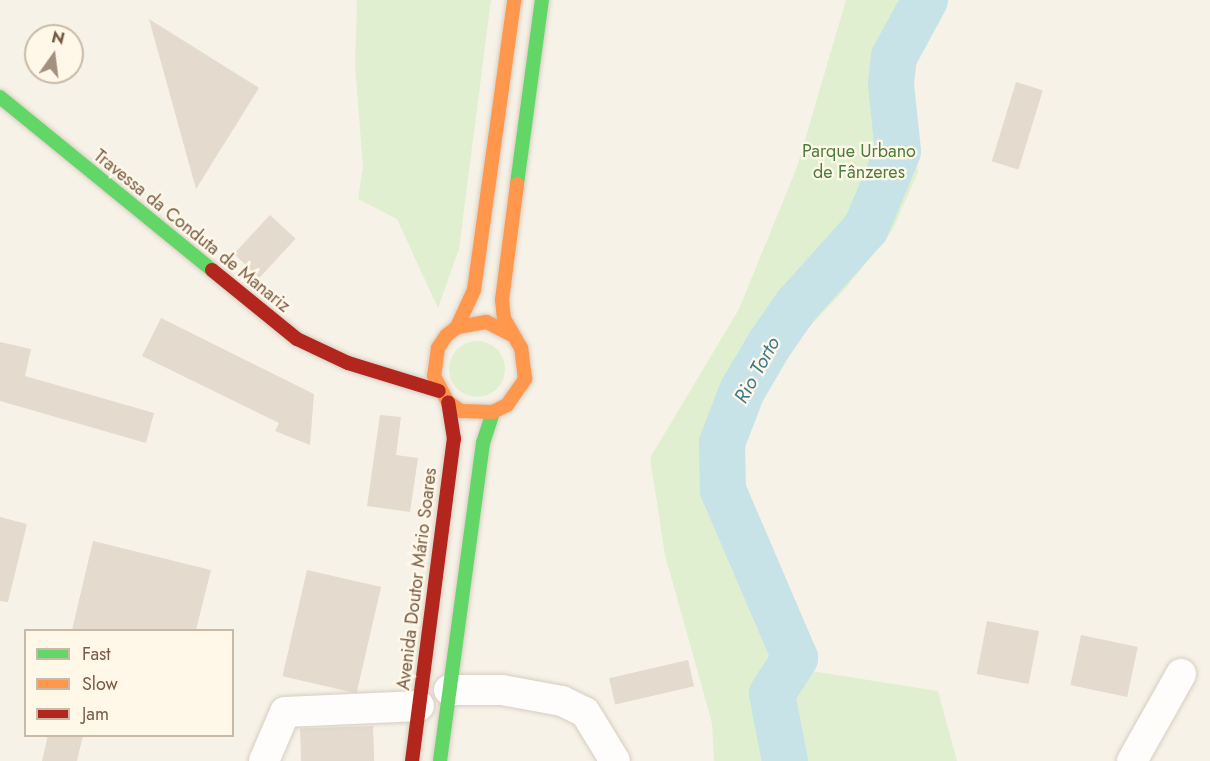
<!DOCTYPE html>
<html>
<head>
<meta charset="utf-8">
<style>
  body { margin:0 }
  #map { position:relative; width:1210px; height:761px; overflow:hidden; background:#f7f2e7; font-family:Jost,sans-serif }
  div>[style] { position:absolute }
  .green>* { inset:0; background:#e0efd0 }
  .round { border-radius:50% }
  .river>* { height:46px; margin:-23px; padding:0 23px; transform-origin:23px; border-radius:23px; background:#c7e3e8 }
  .building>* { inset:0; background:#e4dace; transform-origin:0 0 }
  .roads { filter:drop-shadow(0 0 2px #d6cdc2) drop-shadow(0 0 2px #d6cdc2) }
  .street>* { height:30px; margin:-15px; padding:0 15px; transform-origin:15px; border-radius:15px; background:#fefdfb }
  .fast>* { height:14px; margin:-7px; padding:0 7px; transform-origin:7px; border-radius:7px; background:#63d668 }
  .slow>* { height:14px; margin:-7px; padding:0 7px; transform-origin:7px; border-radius:7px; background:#ff974d }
  .jam>* { height:14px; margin:-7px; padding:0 7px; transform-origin:7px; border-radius:7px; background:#b3261e }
  span { translate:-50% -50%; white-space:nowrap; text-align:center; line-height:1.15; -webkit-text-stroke:4.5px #fff8e8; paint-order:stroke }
  .park-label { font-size:18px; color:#4b7e3c }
  .street-label { font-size:18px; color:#775b45 }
  .water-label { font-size:20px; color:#3c7a8d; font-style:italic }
  .legend { position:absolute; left:24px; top:629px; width:210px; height:108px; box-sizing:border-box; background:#fff8e8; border:2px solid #c9b9a7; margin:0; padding:8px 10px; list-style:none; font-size:18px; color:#775b45 }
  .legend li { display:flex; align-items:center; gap:12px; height:30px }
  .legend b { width:30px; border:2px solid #c9b9a7 }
  .north { position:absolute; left:24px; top:24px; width:60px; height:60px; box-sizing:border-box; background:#fff8e8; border:2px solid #c9b9a7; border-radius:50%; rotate:14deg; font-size:16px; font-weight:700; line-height:24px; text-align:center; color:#775b45 }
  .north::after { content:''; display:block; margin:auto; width:21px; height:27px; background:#a4907e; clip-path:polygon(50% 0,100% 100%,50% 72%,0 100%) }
</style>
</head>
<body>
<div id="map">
  <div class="green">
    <div style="clip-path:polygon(357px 0,491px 0,459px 249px,438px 308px,397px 219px,358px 199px,363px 167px,355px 66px)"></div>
    <div style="clip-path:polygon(846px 0,935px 0,923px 24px,909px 102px,918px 172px,893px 229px,845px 289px,794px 343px,738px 440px,745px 502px,805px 670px,938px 691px,957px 761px,714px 761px,712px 723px,665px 555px,650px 458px,739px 309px,797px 167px)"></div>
    <div class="round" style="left:449px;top:341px;width:56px;height:56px"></div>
  </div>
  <div class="river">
    <div style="left:785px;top:761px;width:68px;rotate:-101deg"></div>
    <div style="left:772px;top:694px;width:43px;rotate:-57.4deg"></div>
    <div style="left:795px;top:658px;width:183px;rotate:-113.2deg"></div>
    <div style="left:723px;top:490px;width:47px;rotate:-91.2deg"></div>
    <div style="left:722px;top:443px;width:56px;rotate:-69deg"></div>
    <div style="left:742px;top:391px;width:53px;rotate:-59.6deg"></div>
    <div style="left:769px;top:345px;width:47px;rotate:-55.3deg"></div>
    <div style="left:796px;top:306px;width:105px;rotate:-48.1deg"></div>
    <div style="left:866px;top:228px;width:83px;rotate:-67.4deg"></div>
    <div style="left:898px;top:151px;width:67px;rotate:-96deg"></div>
    <div style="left:891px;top:84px;width:27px;rotate:-84deg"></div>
    <div style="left:894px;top:57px;width:65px;rotate:-61.5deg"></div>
  </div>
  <div class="building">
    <div style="clip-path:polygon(149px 19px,259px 88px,196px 189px)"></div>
    <div style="left:1016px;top:82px;width:28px;height:83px;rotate:17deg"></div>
    <div style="left:270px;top:215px;width:35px;height:53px;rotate:43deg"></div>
    <div style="clip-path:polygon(161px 318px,314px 394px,310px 445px,275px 431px,279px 423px,142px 356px)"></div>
    <div style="clip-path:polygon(0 342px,31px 349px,25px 376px,154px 413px,146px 443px,0 401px)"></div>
    <div style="clip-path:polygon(380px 415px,401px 417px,396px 455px,418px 458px,410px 512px,367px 506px)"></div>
    <div style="clip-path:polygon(0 517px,27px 524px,8px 602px,0 601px)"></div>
    <div style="clip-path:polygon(93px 541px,211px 570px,196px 630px,72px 630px)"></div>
    <div style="left:307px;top:570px;width:76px;height:109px;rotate:13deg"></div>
    <div style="left:987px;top:621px;width:53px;height:54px;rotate:11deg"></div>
    <div style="left:1081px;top:635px;width:58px;height:51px;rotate:12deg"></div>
    <div style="left:688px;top:660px;width:27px;height:81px;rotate:77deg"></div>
    <div style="left:373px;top:726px;width:35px;height:73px;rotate:88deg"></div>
    <div style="clip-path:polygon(48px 735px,83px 735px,77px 761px,42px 761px)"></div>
  </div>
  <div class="roads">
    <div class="street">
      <div style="left:449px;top:690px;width:53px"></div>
      <div style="left:502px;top:690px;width:61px;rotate:10.4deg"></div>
      <div style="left:562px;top:701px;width:25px;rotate:26deg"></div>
      <div style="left:585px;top:712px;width:57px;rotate:58.5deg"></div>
      <div style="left:264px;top:761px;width:53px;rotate:-66.8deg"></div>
      <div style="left:285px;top:712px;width:134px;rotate:-2.6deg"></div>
      <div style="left:1132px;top:761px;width:100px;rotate:-60.6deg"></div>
    </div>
    <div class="fast">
      <div style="left:0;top:97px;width:274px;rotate:39.2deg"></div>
      <div style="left:517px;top:184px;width:186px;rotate:-82.3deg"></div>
      <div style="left:440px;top:761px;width:321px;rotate:-82.3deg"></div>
      <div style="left:483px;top:443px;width:33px;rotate:-72deg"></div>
    </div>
    <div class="slow">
      <div style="left:457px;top:327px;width:41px;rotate:-65.3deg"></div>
      <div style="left:474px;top:290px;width:293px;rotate:-82.1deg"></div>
      <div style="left:512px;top:335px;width:29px;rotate:-153deg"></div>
      <div style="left:486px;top:322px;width:29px;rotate:170deg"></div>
      <div style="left:457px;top:327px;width:14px;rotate:141deg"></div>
      <div style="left:446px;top:336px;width:14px;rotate:124deg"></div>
      <div style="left:438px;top:348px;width:28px;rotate:98deg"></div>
      <div style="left:434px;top:376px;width:30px;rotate:62deg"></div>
      <div style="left:448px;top:402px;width:16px;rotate:35deg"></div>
      <div style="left:461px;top:411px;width:32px;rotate:2deg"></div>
      <div style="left:493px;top:412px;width:16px;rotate:-27deg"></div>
      <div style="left:507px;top:405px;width:32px;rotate:-55deg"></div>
      <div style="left:525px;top:379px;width:31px;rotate:-97deg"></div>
      <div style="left:521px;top:348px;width:34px;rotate:-120deg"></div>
      <div style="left:504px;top:319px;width:19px;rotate:-96deg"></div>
      <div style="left:502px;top:300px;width:117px;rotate:-82.6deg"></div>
    </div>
    <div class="jam">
      <div style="left:212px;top:270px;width:109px;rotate:39.1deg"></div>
      <div style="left:297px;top:339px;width:56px;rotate:25.2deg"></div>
      <div style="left:348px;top:363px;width:95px;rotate:17.1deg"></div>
      <div style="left:412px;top:761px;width:325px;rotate:-82.6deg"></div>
      <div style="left:454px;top:439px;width:37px;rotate:-99deg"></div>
    </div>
  </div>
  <div class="park-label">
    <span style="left:859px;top:162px">Parque Urbano<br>de Fânzeres</span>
  </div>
  <div class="street-label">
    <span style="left:192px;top:231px;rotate:39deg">Travessa da Conduta de Manariz</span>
    <span style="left:417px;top:579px;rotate:-83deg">Avenida Doutor Mário Soares</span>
  </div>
  <div class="water-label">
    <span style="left:757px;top:370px;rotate:-61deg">Rio Torto</span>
  </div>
  <ul class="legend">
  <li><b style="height:8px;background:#63d668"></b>Fast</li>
  <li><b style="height:8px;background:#ff974d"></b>Slow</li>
  <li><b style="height:8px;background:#b3261e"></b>Jam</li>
  </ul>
  <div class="north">N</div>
</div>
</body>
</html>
